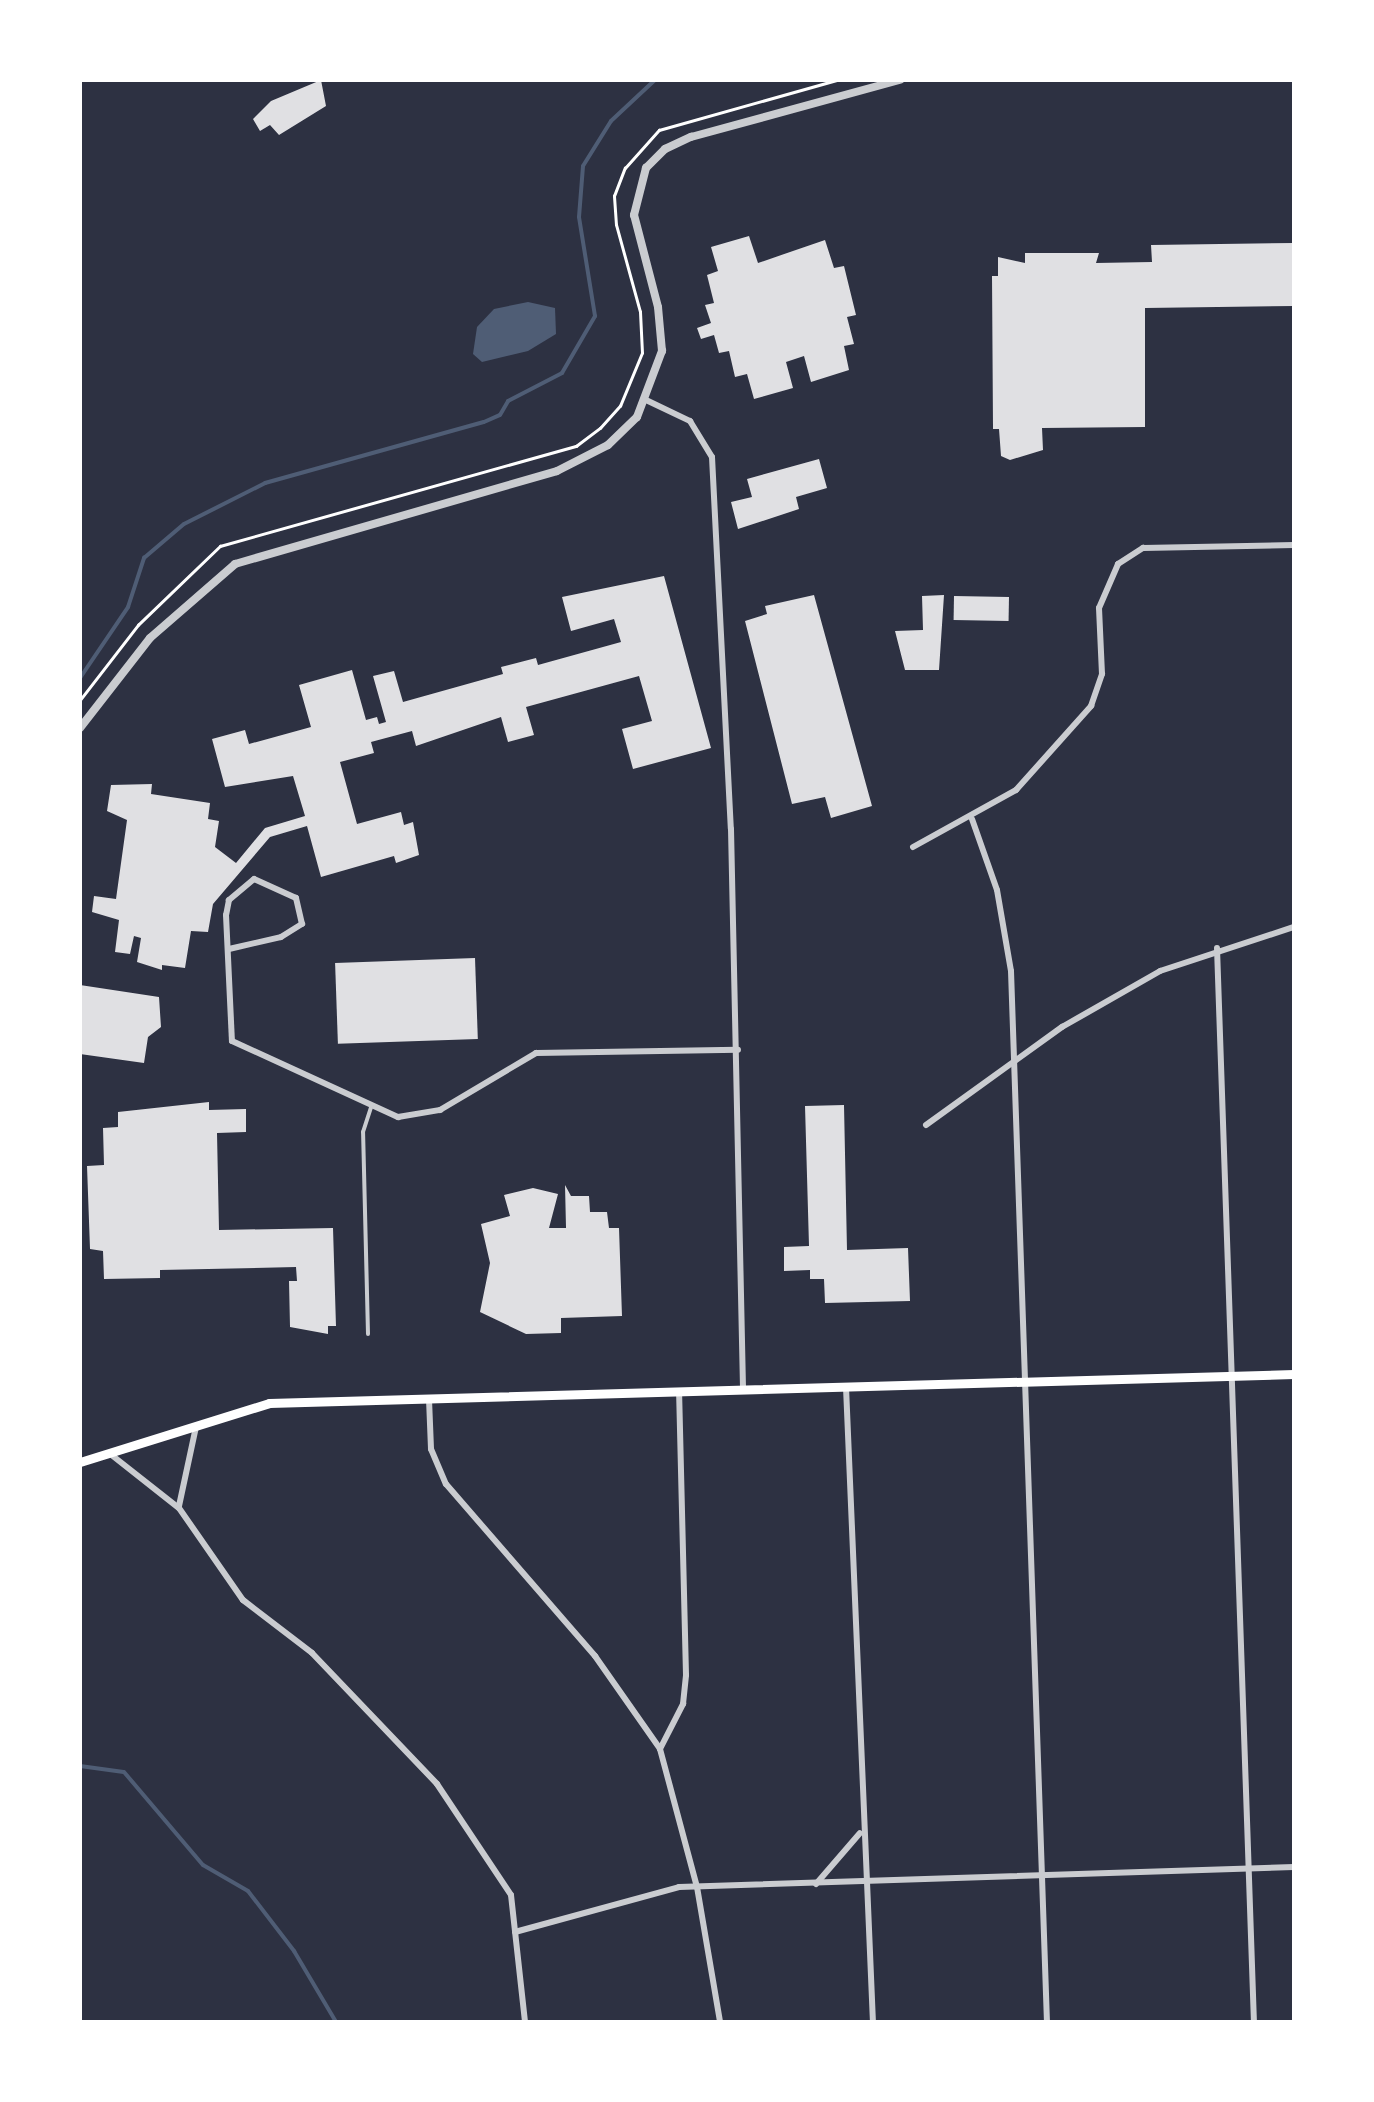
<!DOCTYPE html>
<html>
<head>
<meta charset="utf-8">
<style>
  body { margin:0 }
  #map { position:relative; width:1374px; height:2102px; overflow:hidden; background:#2d3142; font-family:Poppins,sans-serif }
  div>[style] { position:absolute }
  .water>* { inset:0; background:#4f5d75 }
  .stream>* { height:4px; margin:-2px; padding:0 2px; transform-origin:2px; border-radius:2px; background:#4f5d75 }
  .building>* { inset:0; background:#e0e0e3; transform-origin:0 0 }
  .path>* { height:2.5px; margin:-1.25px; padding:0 1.25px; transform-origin:1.25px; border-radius:1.25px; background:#fff }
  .service>* { height:4px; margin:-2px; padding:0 2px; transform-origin:2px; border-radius:2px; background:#caccd0 }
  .minor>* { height:6px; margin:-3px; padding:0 3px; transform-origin:3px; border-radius:3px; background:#caccd0 }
  .tertiary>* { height:8px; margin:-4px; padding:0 4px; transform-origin:4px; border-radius:4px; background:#caccd0 }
  .secondary>* { height:9px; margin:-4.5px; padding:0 4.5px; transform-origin:4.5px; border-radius:4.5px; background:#fff }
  span { translate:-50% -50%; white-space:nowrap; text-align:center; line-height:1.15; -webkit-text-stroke:9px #fff; paint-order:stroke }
  .frame { position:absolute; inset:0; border:82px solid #fff; pointer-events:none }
</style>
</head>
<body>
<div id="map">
  <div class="water">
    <div style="clip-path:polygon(528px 302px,555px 308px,556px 334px,528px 351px,482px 362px,473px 354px,477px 327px,494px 309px)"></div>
  </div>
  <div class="stream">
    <div style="left:80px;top:678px;width:86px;rotate:-55.9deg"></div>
    <div style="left:128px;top:607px;width:52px;rotate:-71.9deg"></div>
    <div style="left:144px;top:558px;width:52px;rotate:-40.4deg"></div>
    <div style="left:184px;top:524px;width:91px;rotate:-26.8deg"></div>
    <div style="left:265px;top:483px;width:227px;rotate:-15.6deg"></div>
    <div style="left:484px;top:422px;width:17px;rotate:-24deg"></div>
    <div style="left:500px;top:415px;width:16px;rotate:-60deg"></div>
    <div style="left:508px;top:401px;width:61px;rotate:-27.4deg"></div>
    <div style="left:562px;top:373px;width:66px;rotate:-59.9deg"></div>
    <div style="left:595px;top:316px;width:100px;rotate:-99.2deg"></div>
    <div style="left:579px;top:217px;width:51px;rotate:-85.5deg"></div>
    <div style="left:583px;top:166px;width:53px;rotate:-58.1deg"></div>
    <div style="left:611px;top:121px;width:60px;rotate:-43deg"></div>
    <div style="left:80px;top:1766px;width:44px;rotate:7.8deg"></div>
    <div style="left:124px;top:1772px;width:122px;rotate:49.7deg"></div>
    <div style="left:203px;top:1865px;width:52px;rotate:30deg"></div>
    <div style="left:248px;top:1891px;width:76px;rotate:52.5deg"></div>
    <div style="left:294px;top:1951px;width:82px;rotate:59.4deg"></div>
  </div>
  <div class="building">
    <div style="clip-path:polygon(321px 80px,326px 106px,279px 135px,270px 125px,260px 131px,253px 119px,271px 101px)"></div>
    <div style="clip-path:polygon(749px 236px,758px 263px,825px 240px,834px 268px,844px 266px,856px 315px,847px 317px,854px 344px,844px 346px,849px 370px,811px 382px,804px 356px,786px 362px,793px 388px,754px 399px,747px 374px,735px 377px,729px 351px,719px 353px,714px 335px,701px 339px,697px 328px,711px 323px,705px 305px,714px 303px,707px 275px,718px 271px,711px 247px)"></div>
    <div style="clip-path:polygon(1294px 243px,1294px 306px,1145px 308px,1145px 427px,1042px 428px,1043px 450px,1010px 460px,1001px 456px,999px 429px,993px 429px,992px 276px,998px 276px,998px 257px,1025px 263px,1025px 253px,1099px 253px,1096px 263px,1152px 262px,1151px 245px)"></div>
    <div style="clip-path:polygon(819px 459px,827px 488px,796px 497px,799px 509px,738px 529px,731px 502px,752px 497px,747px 479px)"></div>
    <div style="clip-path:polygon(664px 576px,711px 748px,633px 769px,622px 729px,652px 721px,639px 676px,526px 707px,534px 735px,508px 742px,501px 717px,416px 746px,412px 731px,371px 742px,374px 753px,340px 762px,357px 824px,401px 812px,404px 825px,413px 822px,419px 855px,396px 863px,394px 856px,321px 877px,307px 826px,270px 837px,213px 904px,208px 932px,191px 931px,185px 968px,162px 965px,162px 970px,137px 962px,141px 938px,134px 936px,130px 954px,115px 952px,119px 920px,92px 912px,94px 896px,116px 899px,127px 820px,107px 811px,111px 785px,152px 784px,151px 794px,210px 803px,208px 819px,219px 821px,215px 847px,236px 863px,265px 828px,305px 816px,293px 776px,225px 787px,212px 739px,245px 730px,249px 744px,311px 727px,299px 685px,352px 670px,366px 720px,377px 717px,379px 724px,386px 722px,373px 676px,394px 671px,403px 702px,503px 674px,501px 667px,536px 658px,538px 665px,621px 642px,614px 619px,571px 631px,562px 597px)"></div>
    <div style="clip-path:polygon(814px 595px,872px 806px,831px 818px,825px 797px,792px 804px,745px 621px,767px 614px,765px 606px)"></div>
    <div style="clip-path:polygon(944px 595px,939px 670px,905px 670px,895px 631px,923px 630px,922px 596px)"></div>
    <div style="left:954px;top:596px;width:55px;height:24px;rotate:1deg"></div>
    <div style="left:475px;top:958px;width:81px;height:140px;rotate:88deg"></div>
    <div style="clip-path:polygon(80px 985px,159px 997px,161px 1027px,148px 1037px,144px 1063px,80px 1054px)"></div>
    <div style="clip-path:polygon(209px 1102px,209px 1110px,246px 1109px,246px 1132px,217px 1133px,219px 1230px,333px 1228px,336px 1326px,328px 1326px,328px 1334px,290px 1327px,289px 1281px,297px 1281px,296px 1267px,160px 1270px,160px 1278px,104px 1279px,103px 1251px,90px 1249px,87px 1166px,104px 1165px,103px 1128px,118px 1127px,118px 1112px)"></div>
    <div style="clip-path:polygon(844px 1105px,847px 1250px,908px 1248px,910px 1301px,825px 1303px,824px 1279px,810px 1279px,810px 1270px,784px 1271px,784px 1247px,809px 1246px,805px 1106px)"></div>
    <div style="clip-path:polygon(565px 1185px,571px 1196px,589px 1196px,590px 1212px,607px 1212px,609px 1228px,619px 1228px,622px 1316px,561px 1318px,561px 1333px,526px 1334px,480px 1312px,490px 1263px,481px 1224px,510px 1216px,504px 1195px,533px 1188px,558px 1194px,549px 1228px,566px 1228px)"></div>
  </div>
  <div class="path">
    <div style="left:80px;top:700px;width:95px;rotate:-52.3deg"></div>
    <div style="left:138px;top:625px;width:114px;rotate:-43.9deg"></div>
    <div style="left:220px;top:546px;width:370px;rotate:-15.7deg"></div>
    <div style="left:576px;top:446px;width:30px;rotate:-37deg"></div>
    <div style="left:600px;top:428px;width:30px;rotate:-48deg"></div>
    <div style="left:620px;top:406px;width:57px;rotate:-67.5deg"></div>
    <div style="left:642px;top:353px;width:41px;rotate:-92.8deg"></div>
    <div style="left:640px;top:312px;width:90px;rotate:-105.4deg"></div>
    <div style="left:616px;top:225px;width:29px;rotate:-94deg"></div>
    <div style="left:614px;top:196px;width:30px;rotate:-69deg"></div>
    <div style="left:625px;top:168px;width:51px;rotate:-48.2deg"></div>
    <div style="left:659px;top:130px;width:185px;rotate:-15.7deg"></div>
  </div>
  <div class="service">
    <div style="left:368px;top:1334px;width:202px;rotate:-91.4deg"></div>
    <div style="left:363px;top:1132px;width:28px;rotate:-72deg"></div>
  </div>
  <div class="minor">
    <div style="left:646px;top:400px;width:49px;rotate:25.5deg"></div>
    <div style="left:690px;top:421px;width:42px;rotate:58.6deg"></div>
    <div style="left:712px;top:457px;width:372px;rotate:87.1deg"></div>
    <div style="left:731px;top:829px;width:561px;rotate:88.77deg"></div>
    <div style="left:972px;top:819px;width:75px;rotate:70.6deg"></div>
    <div style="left:997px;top:890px;width:82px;rotate:80.2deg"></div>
    <div style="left:1011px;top:971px;width:1052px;rotate:88.04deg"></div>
    <div style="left:913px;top:847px;width:118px;rotate:-29deg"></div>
    <div style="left:1016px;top:790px;width:113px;rotate:-48.2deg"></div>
    <div style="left:1091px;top:706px;width:34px;rotate:-71deg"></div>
    <div style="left:1102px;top:674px;width:66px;rotate:-92.6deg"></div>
    <div style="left:1099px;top:608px;width:48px;rotate:-66.6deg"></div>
    <div style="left:1118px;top:564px;width:30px;rotate:-33deg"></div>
    <div style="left:1143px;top:548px;width:151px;rotate:-1.1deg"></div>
    <div style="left:1217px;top:948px;width:1075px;rotate:88.03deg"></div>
    <div style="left:229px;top:949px;width:53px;rotate:-13deg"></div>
    <div style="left:281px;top:937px;width:25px;rotate:-32deg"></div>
    <div style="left:302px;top:924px;width:27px;rotate:-103deg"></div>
    <div style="left:296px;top:898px;width:46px;rotate:-155.7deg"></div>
    <div style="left:254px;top:879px;width:33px;rotate:140deg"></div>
    <div style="left:229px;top:900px;width:15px;rotate:101deg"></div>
    <div style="left:226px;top:915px;width:126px;rotate:87.3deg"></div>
    <div style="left:232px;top:1041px;width:183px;rotate:24.6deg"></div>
    <div style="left:398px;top:1117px;width:43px;rotate:-9.5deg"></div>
    <div style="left:440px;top:1110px;width:112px;rotate:-30.7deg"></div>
    <div style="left:536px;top:1053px;width:202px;rotate:-0.9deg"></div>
    <div style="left:926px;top:1125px;width:168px;rotate:-35.8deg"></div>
    <div style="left:1062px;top:1027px;width:113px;rotate:-29.7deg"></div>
    <div style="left:1160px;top:971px;width:141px;rotate:-18.2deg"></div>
    <div style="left:846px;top:1387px;width:636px;rotate:87.57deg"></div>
    <div style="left:429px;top:1399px;width:50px;rotate:87.7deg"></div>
    <div style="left:431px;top:1449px;width:38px;rotate:67deg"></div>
    <div style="left:446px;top:1484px;width:228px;rotate:49.1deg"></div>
    <div style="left:595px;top:1656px;width:113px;rotate:55deg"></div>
    <div style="left:660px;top:1749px;width:143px;rotate:75deg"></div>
    <div style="left:697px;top:1887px;width:137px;rotate:80.3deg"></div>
    <div style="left:109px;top:1453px;width:89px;rotate:38.2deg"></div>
    <div style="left:179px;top:1508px;width:112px;rotate:55.2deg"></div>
    <div style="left:243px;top:1600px;width:87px;rotate:37.5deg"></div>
    <div style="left:312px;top:1653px;width:181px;rotate:46.3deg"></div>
    <div style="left:437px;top:1784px;width:133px;rotate:56.3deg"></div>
    <div style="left:511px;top:1895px;width:128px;rotate:83.7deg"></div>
    <div style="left:179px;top:1506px;width:81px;rotate:-77.9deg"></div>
    <div style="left:660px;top:1749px;width:51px;rotate:-62.9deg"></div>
    <div style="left:683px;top:1704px;width:29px;rotate:-84deg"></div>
    <div style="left:686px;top:1675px;width:283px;rotate:-91.4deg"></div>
    <div style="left:816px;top:1884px;width:67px;rotate:-49.2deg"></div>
    <div style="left:515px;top:1932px;width:170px;rotate:-15.3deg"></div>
    <div style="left:679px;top:1887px;width:615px;rotate:-1.86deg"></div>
  </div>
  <div class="tertiary">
    <div style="left:80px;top:728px;width:114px;rotate:-52.1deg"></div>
    <div style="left:150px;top:638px;width:113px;rotate:-41deg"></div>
    <div style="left:235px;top:564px;width:335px;rotate:-16.1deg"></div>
    <div style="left:557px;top:471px;width:57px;rotate:-27deg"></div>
    <div style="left:608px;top:445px;width:40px;rotate:-44deg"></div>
    <div style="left:637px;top:417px;width:71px;rotate:-69.3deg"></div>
    <div style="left:662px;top:351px;width:44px;rotate:-95.2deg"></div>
    <div style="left:658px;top:307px;width:95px;rotate:-104.6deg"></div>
    <div style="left:634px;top:215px;width:49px;rotate:-75.7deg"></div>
    <div style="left:646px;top:168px;width:27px;rotate:-45deg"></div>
    <div style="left:665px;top:149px;width:29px;rotate:-25deg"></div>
    <div style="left:691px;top:137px;width:217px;rotate:-15.3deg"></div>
  </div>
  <div class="secondary">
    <div style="left:80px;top:1462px;width:198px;rotate:-17.3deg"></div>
    <div style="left:269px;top:1403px;width:1025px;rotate:-1.62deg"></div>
  </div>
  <div class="frame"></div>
</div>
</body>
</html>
